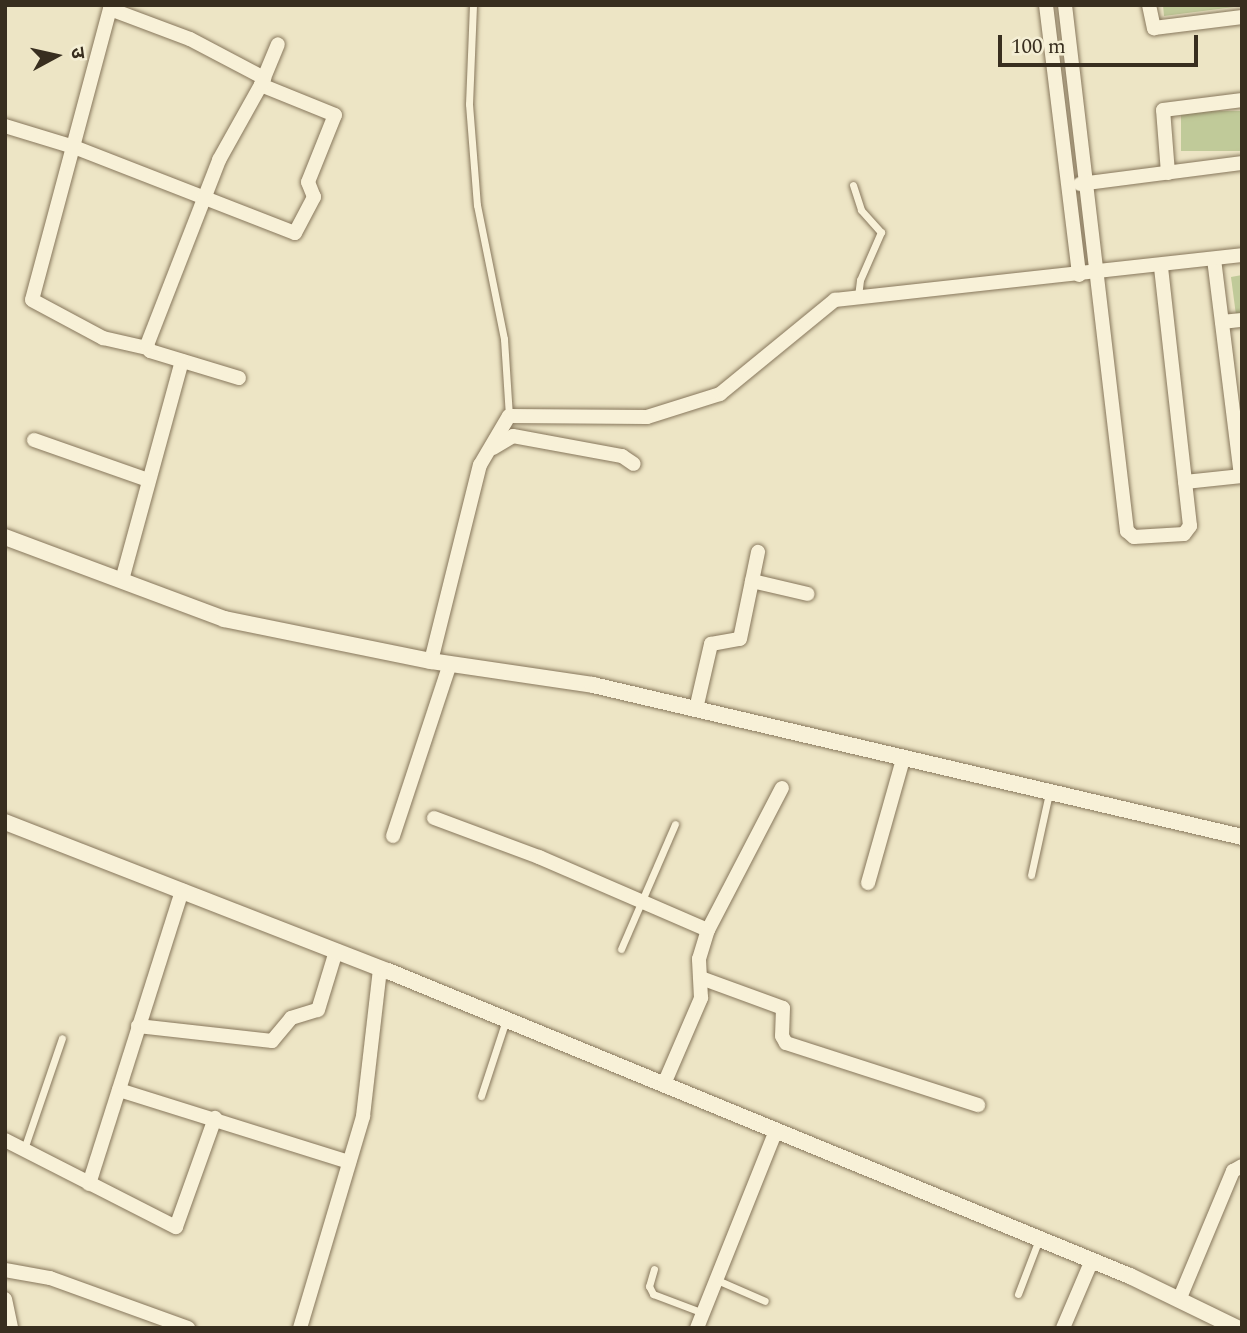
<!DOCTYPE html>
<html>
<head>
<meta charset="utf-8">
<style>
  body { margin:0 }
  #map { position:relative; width:1247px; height:1333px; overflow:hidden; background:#ede5c5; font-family:Spectral,"Noto Sans Devanagari",serif }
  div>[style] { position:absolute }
  .green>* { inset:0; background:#c0ca99; transform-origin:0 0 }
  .roads { filter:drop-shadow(0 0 2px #87775c) drop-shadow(0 0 2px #87775c) }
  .service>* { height:7px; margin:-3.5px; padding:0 3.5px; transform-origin:3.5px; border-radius:3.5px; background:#f8f1d8 }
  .minor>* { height:14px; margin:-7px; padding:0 7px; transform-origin:7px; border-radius:7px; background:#f8f1d8 }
  .tertiary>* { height:16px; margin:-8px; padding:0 8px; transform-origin:8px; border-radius:8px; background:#f8f1d8 }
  span { translate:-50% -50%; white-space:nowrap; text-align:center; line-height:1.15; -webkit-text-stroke:6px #f4eed4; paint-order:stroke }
  .frame { position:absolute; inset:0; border:7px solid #382e1f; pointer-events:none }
  .north { position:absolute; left:21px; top:21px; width:70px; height:70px; -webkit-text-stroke:5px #f4eed4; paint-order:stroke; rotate:82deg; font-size:19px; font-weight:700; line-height:28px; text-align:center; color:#382e1f }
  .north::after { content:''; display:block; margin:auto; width:24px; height:32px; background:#382e1f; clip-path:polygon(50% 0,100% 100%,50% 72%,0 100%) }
  .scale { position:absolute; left:998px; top:35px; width:200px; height:32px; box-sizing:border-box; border:4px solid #382e1f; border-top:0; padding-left:9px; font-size:21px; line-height:24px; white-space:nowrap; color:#382e1f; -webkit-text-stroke:5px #f4eed4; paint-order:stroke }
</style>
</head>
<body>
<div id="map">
  <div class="green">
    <div style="clip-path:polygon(1163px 5px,1242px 5px,1242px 6px,1164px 16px)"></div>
    <div style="left:1242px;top:111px;width:40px;height:61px;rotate:90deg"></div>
    <div style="clip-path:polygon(1242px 275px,1242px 314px,1236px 315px,1231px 277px)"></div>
  </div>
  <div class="roads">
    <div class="service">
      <div style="left:473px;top:5px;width:99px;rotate:92.3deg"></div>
      <div style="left:469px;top:104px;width:101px;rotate:85.5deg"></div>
      <div style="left:477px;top:205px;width:137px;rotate:78.6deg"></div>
      <div style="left:504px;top:339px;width:77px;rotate:86.3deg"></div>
      <div style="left:853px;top:185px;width:26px;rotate:72deg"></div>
      <div style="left:861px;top:210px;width:30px;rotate:48deg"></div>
      <div style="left:881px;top:232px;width:52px;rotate:113.6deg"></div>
      <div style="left:860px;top:280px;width:17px;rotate:97deg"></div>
      <div style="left:1031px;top:875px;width:84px;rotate:-77.6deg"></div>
      <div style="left:621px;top:949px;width:136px;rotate:-66.6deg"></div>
      <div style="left:481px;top:1096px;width:80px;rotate:-71.8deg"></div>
      <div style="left:24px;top:1149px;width:117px;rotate:-71.1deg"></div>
      <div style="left:654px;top:1269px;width:18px;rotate:106deg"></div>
      <div style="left:649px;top:1286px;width:9px;rotate:63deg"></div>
      <div style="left:653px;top:1294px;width:53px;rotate:20.8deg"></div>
      <div style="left:717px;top:1280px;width:52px;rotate:23.6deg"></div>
      <div style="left:1018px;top:1294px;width:59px;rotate:-69.1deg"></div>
    </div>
    <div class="minor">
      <div style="left:111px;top:5px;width:305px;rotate:105deg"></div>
      <div style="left:32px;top:300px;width:81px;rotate:28.2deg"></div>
      <div style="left:103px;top:338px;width:45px;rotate:12.8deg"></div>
      <div style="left:1046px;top:5px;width:272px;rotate:83deg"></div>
      <div style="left:1065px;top:5px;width:530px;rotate:83.28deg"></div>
      <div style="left:1127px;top:531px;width:9px;rotate:41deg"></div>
      <div style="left:1134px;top:537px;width:50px;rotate:-3.4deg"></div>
      <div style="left:1184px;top:534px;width:10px;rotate:-53deg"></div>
      <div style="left:1190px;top:526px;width:262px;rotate:-96.4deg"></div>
      <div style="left:1149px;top:5px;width:24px;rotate:78deg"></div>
      <div style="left:1154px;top:28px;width:89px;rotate:-7.1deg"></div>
      <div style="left:110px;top:9px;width:85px;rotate:20.6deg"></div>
      <div style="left:190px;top:39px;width:84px;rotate:27.8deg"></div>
      <div style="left:5px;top:126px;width:72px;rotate:16.9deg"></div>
      <div style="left:74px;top:147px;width:237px;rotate:21.3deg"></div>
      <div style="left:295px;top:233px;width:41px;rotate:-62.2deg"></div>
      <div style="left:314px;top:197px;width:16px;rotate:-112deg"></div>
      <div style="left:308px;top:182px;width:72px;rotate:-68.1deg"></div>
      <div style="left:335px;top:115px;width:80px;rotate:-157.9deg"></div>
      <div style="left:1168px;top:173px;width:63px;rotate:-94.5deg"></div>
      <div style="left:1163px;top:110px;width:80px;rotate:-7.2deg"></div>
      <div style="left:1080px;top:184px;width:163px;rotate:-7.4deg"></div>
      <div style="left:1214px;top:259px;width:219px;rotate:82.9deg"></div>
      <div style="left:1222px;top:322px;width:20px;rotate:-6deg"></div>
      <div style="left:239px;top:378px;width:93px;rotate:-163.1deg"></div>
      <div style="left:150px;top:351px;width:7px;rotate:-117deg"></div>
      <div style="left:147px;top:345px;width:199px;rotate:-68.7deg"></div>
      <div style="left:219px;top:160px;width:86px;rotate:-60.8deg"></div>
      <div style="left:261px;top:85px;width:44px;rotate:-67.5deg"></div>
      <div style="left:34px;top:440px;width:121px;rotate:19.3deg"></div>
      <div style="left:493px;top:448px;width:23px;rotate:-31deg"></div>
      <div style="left:513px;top:436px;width:111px;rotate:10.4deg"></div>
      <div style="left:622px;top:456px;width:14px;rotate:34deg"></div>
      <div style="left:1185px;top:482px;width:57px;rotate:-6deg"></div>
      <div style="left:122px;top:580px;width:227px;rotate:-74.7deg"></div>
      <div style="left:752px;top:581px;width:57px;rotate:13.1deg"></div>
      <div style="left:431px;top:661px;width:202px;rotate:-76deg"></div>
      <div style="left:480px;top:465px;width:57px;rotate:-59.4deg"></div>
      <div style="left:509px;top:416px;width:138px;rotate:0.4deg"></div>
      <div style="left:647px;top:417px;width:77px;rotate:-17.5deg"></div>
      <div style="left:720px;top:394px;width:149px;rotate:-39.3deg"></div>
      <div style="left:835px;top:300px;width:409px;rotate:-6.3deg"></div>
      <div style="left:696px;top:709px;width:67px;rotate:-77deg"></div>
      <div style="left:711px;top:644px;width:29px;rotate:-10deg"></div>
      <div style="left:740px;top:639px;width:89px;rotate:-78.3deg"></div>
      <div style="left:434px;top:818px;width:112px;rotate:20.4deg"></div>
      <div style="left:539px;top:857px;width:184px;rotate:23.4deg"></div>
      <div style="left:393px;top:836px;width:181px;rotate:-71.7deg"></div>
      <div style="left:868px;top:883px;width:129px;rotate:-74.2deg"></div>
      <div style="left:701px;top:978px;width:87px;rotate:20.1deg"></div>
      <div style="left:783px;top:1008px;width:28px;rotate:92deg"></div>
      <div style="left:782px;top:1036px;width:8px;rotate:60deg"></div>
      <div style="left:786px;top:1043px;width:202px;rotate:17.9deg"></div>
      <div style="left:138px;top:1026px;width:135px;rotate:6.4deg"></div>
      <div style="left:272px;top:1041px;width:30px;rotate:-50deg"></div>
      <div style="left:291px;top:1018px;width:28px;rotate:-17deg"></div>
      <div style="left:318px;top:1010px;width:62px;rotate:-73deg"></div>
      <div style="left:664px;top:1084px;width:94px;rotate:-66.7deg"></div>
      <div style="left:701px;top:998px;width:39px;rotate:-93deg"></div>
      <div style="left:699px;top:959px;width:30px;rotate:-73deg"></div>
      <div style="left:708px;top:930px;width:160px;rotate:-62.5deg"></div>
      <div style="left:119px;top:1090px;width:241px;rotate:17.4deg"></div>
      <div style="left:5px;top:1140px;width:192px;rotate:27deg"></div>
      <div style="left:176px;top:1227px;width:116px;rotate:-70.3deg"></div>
      <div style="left:89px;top:1184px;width:308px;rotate:-72.4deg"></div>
      <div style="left:5px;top:1270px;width:46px;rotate:10.1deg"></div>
      <div style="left:50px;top:1278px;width:147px;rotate:19.9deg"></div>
      <div style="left:5px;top:1299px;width:30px;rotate:78deg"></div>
      <div style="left:1179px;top:1300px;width:140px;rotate:-67.3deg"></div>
      <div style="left:1233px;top:1171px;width:10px;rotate:-29deg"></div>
      <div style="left:300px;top:1328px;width:221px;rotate:-73.4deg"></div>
      <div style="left:363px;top:1116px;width:149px;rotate:-83.4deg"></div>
      <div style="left:697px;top:1328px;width:213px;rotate:-68.2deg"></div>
      <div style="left:1063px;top:1328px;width:74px;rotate:-66.9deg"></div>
    </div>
    <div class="tertiary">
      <div style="left:5px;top:537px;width:234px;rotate:20.5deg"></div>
      <div style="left:224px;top:619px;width:211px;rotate:11.5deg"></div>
      <div style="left:431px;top:661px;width:164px;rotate:8.4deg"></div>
      <div style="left:593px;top:685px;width:667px;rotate:13.18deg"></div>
      <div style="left:5px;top:822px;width:411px;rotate:21.3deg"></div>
      <div style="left:388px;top:971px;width:802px;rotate:22.35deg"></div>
      <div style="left:1130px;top:1276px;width:119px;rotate:25.9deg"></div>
    </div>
  </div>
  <div class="frame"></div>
  <div class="north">उ</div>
  <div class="scale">100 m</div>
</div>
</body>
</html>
